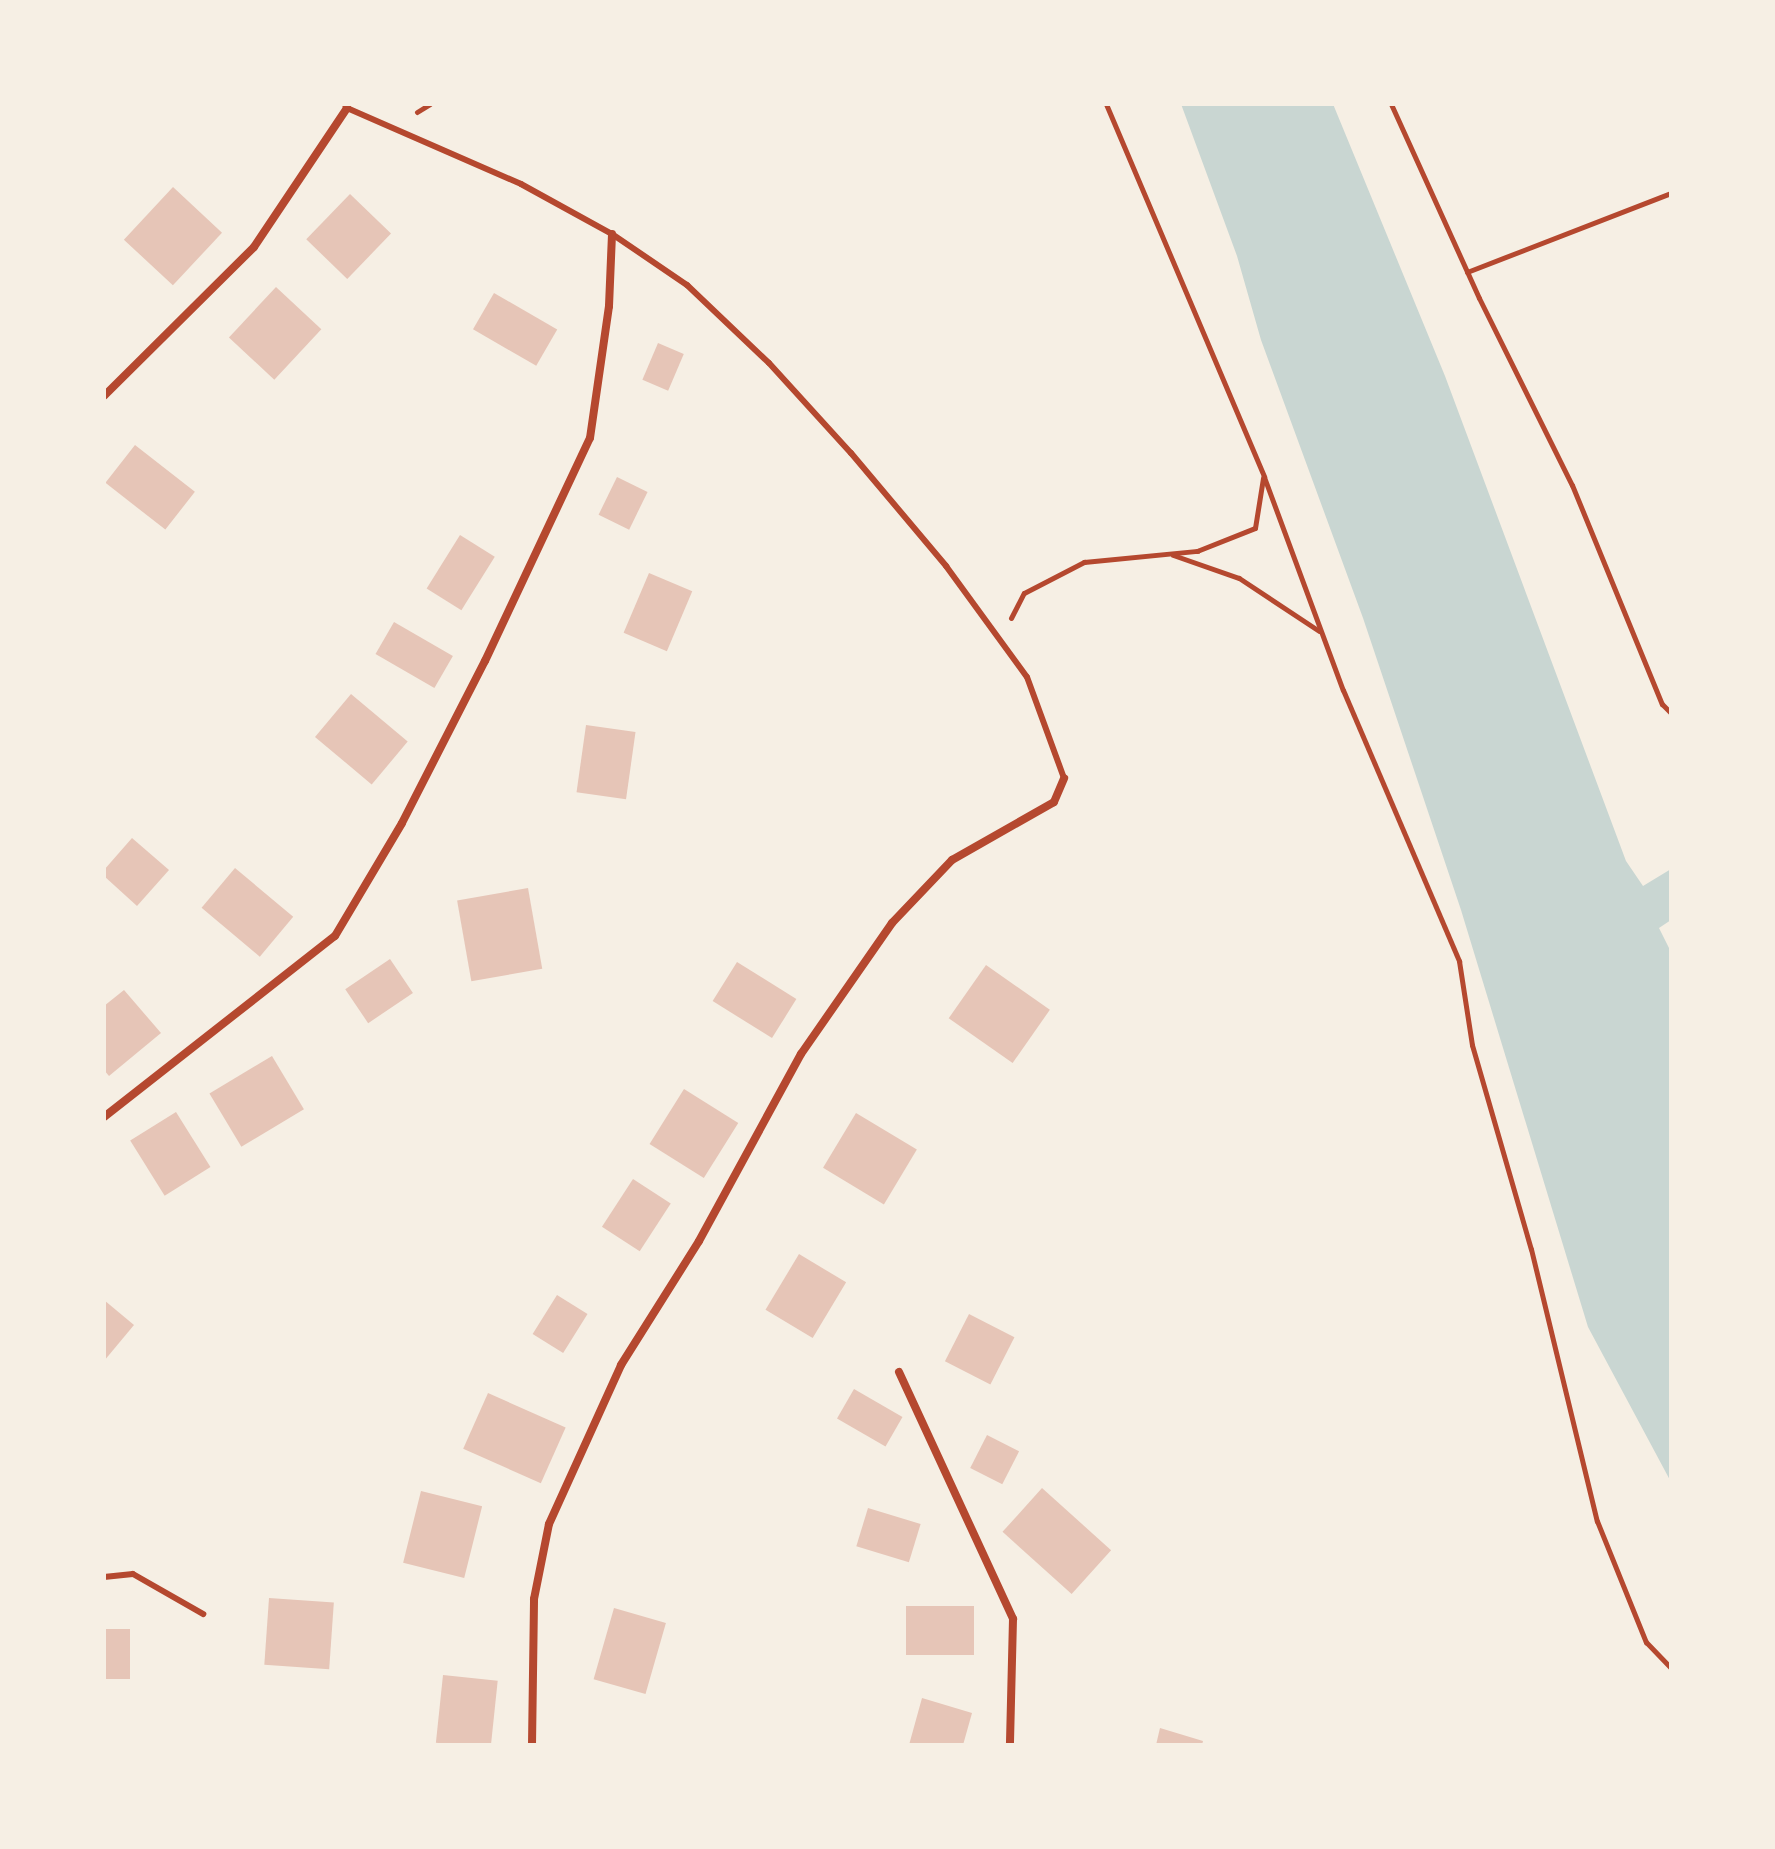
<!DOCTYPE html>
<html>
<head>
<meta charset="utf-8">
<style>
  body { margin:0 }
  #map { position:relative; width:1775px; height:1849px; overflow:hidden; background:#f6efe4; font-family:"IBM Plex Serif",serif }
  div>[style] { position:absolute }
  .water>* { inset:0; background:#c9d6d2 }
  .building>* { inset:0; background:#e6c5b7; transform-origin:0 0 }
  .path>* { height:5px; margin:-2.5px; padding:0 2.5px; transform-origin:2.5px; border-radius:2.5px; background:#b5482f }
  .service>* { height:6px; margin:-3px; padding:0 3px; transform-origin:3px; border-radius:3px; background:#b5482f }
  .minor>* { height:8px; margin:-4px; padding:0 4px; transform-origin:4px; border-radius:4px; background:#b5482f }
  span { translate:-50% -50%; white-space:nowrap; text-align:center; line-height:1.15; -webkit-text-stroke:6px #f6efe4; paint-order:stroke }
  .frame { position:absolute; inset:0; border:106px solid #f6efe4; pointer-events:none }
</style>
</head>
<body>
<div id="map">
  <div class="water">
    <div style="clip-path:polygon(1181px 104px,1333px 104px,1445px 376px,1626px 861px,1643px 886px,1671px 869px,1671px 920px,1659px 928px,1671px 952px,1671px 1482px,1588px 1327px,1461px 910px,1363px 618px,1261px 340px,1237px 256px)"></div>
  </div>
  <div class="building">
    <div style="left:173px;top:187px;width:67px;height:72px;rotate:43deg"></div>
    <div style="left:350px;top:194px;width:57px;height:63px;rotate:44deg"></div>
    <div style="left:276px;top:287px;width:62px;height:69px;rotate:43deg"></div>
    <div style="left:494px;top:293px;width:73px;height:42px;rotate:30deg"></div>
    <div style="left:658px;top:343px;width:28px;height:40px;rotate:23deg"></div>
    <div style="left:135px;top:445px;width:76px;height:48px;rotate:38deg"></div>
    <div style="left:617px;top:477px;width:34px;height:42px;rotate:26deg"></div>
    <div style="left:460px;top:535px;width:41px;height:63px;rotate:32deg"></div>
    <div style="left:649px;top:573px;width:47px;height:65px;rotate:23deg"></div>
    <div style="left:394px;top:622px;width:68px;height:37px;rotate:30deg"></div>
    <div style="left:351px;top:694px;width:74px;height:56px;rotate:40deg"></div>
    <div style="left:586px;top:725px;width:50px;height:68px;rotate:8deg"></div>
    <div style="clip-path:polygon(132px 838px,169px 870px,137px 906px,104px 876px,104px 870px)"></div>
    <div style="left:235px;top:868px;width:76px;height:52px;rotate:40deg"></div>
    <div style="left:528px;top:888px;width:82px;height:72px;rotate:80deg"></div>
    <div style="left:390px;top:959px;width:41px;height:54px;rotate:56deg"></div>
    <div style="left:737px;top:962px;width:70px;height:46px;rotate:32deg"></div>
    <div style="left:986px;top:965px;width:78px;height:65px;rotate:35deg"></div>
    <div style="clip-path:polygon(124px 990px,161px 1033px,109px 1076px,104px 1070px,104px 1006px)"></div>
    <div style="left:272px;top:1056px;width:62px;height:73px;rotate:59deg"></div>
    <div style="left:684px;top:1089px;width:64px;height:65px;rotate:32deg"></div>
    <div style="left:176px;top:1112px;width:65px;height:54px;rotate:58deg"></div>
    <div style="left:856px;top:1113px;width:71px;height:64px;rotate:31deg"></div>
    <div style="left:633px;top:1179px;width:45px;height:57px;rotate:33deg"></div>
    <div style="left:799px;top:1254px;width:55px;height:65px;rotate:31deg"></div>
    <div style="left:557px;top:1295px;width:36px;height:46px;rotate:32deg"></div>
    <div style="clip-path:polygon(104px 1300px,134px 1325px,104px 1361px)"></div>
    <div style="left:969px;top:1314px;width:51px;height:53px;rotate:27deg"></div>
    <div style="left:854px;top:1389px;width:56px;height:34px;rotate:30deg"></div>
    <div style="left:488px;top:1393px;width:85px;height:61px;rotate:24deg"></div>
    <div style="left:987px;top:1435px;width:36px;height:37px;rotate:27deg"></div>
    <div style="left:1042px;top:1488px;width:93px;height:59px;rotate:42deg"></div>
    <div style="left:421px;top:1491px;width:63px;height:74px;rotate:14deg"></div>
    <div style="left:868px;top:1508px;width:55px;height:40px;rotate:17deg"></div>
    <div style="left:269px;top:1598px;width:65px;height:67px;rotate:4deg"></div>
    <div style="left:906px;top:1606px;width:68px;height:49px"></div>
    <div style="left:614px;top:1608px;width:54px;height:74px;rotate:16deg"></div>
    <div style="left:104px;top:1629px;width:26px;height:50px"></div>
    <div style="left:443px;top:1675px;width:55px;height:68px;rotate:6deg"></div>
    <div style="clip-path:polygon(922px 1698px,972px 1713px,963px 1745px,909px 1745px)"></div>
    <div style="clip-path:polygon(1160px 1728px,1203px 1741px,1202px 1745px,1156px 1745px)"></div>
  </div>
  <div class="path">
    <div style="left:1106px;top:104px;width:405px;rotate:67deg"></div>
    <div style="left:1264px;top:477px;width:227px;rotate:69.7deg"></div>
    <div style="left:1343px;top:690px;width:295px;rotate:66.8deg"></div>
    <div style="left:1459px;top:961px;width:85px;rotate:81.2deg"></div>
    <div style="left:1472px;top:1045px;width:212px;rotate:73.9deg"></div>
    <div style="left:1531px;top:1249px;width:280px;rotate:76.4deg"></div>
    <div style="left:1597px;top:1521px;width:131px;rotate:68deg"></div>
    <div style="left:1646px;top:1642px;width:36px;rotate:46deg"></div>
    <div style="left:1391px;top:104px;width:213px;rotate:65.6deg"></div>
    <div style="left:1479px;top:298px;width:209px;rotate:63.6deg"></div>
    <div style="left:1572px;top:485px;width:237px;rotate:67.7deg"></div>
    <div style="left:1662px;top:704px;width:13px;rotate:45deg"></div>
    <div style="left:417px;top:112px;width:15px;rotate:-32deg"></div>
    <div style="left:1467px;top:272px;width:219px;rotate:-21.2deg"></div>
    <div style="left:1173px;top:555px;width:70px;rotate:19.2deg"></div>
    <div style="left:1239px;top:578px;width:96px;rotate:33.5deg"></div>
    <div style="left:1011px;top:618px;width:28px;rotate:-63deg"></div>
    <div style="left:1024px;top:593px;width:68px;rotate:-27.3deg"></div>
    <div style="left:1084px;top:562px;width:114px;rotate:-5.6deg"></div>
    <div style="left:1197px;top:551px;width:62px;rotate:-21.6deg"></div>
    <div style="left:1255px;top:528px;width:51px;rotate:-80.9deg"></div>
  </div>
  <div class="service">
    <div style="left:347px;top:108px;width:190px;rotate:23.6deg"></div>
    <div style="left:521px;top:184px;width:104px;rotate:28.8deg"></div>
    <div style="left:612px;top:234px;width:91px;rotate:34.2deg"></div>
    <div style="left:687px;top:285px;width:113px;rotate:43.6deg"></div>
    <div style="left:769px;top:363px;width:122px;rotate:47.7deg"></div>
    <div style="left:851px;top:453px;width:148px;rotate:49.9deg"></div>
    <div style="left:946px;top:566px;width:137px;rotate:53.9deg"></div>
    <div style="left:1027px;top:677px;width:108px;rotate:69.9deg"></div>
    <div style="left:104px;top:1577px;width:29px;rotate:-6deg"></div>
    <div style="left:133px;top:1574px;width:81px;rotate:29.7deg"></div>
  </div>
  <div class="minor">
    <div style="left:104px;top:396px;width:211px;rotate:-44.8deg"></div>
    <div style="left:254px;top:247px;width:167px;rotate:-56.2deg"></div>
    <div style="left:347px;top:108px;width:4px;rotate:-104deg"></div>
    <div style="left:104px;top:1117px;width:293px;rotate:-38.1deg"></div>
    <div style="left:335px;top:936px;width:131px;rotate:-59.3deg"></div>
    <div style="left:402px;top:823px;width:182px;rotate:-62.9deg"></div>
    <div style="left:485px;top:661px;width:246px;rotate:-64.8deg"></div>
    <div style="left:590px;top:438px;width:133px;rotate:-81.8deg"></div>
    <div style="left:609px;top:306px;width:72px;rotate:-87.6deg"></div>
    <div style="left:899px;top:1372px;width:272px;rotate:65.2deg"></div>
    <div style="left:1013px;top:1619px;width:126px;rotate:91.4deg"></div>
    <div style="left:532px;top:1745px;width:146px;rotate:-89.2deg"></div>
    <div style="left:534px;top:1599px;width:76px;rotate:-78.7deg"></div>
    <div style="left:549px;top:1524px;width:175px;rotate:-65.6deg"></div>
    <div style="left:621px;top:1365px;width:146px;rotate:-57.8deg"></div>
    <div style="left:699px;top:1241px;width:213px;rotate:-61.4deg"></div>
    <div style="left:801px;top:1054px;width:160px;rotate:-55.2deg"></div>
    <div style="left:892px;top:923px;width:87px;rotate:-46.4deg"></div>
    <div style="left:952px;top:860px;width:117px;rotate:-29.6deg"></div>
    <div style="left:1054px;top:802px;width:26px;rotate:-67deg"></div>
  </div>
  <div class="frame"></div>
</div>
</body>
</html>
